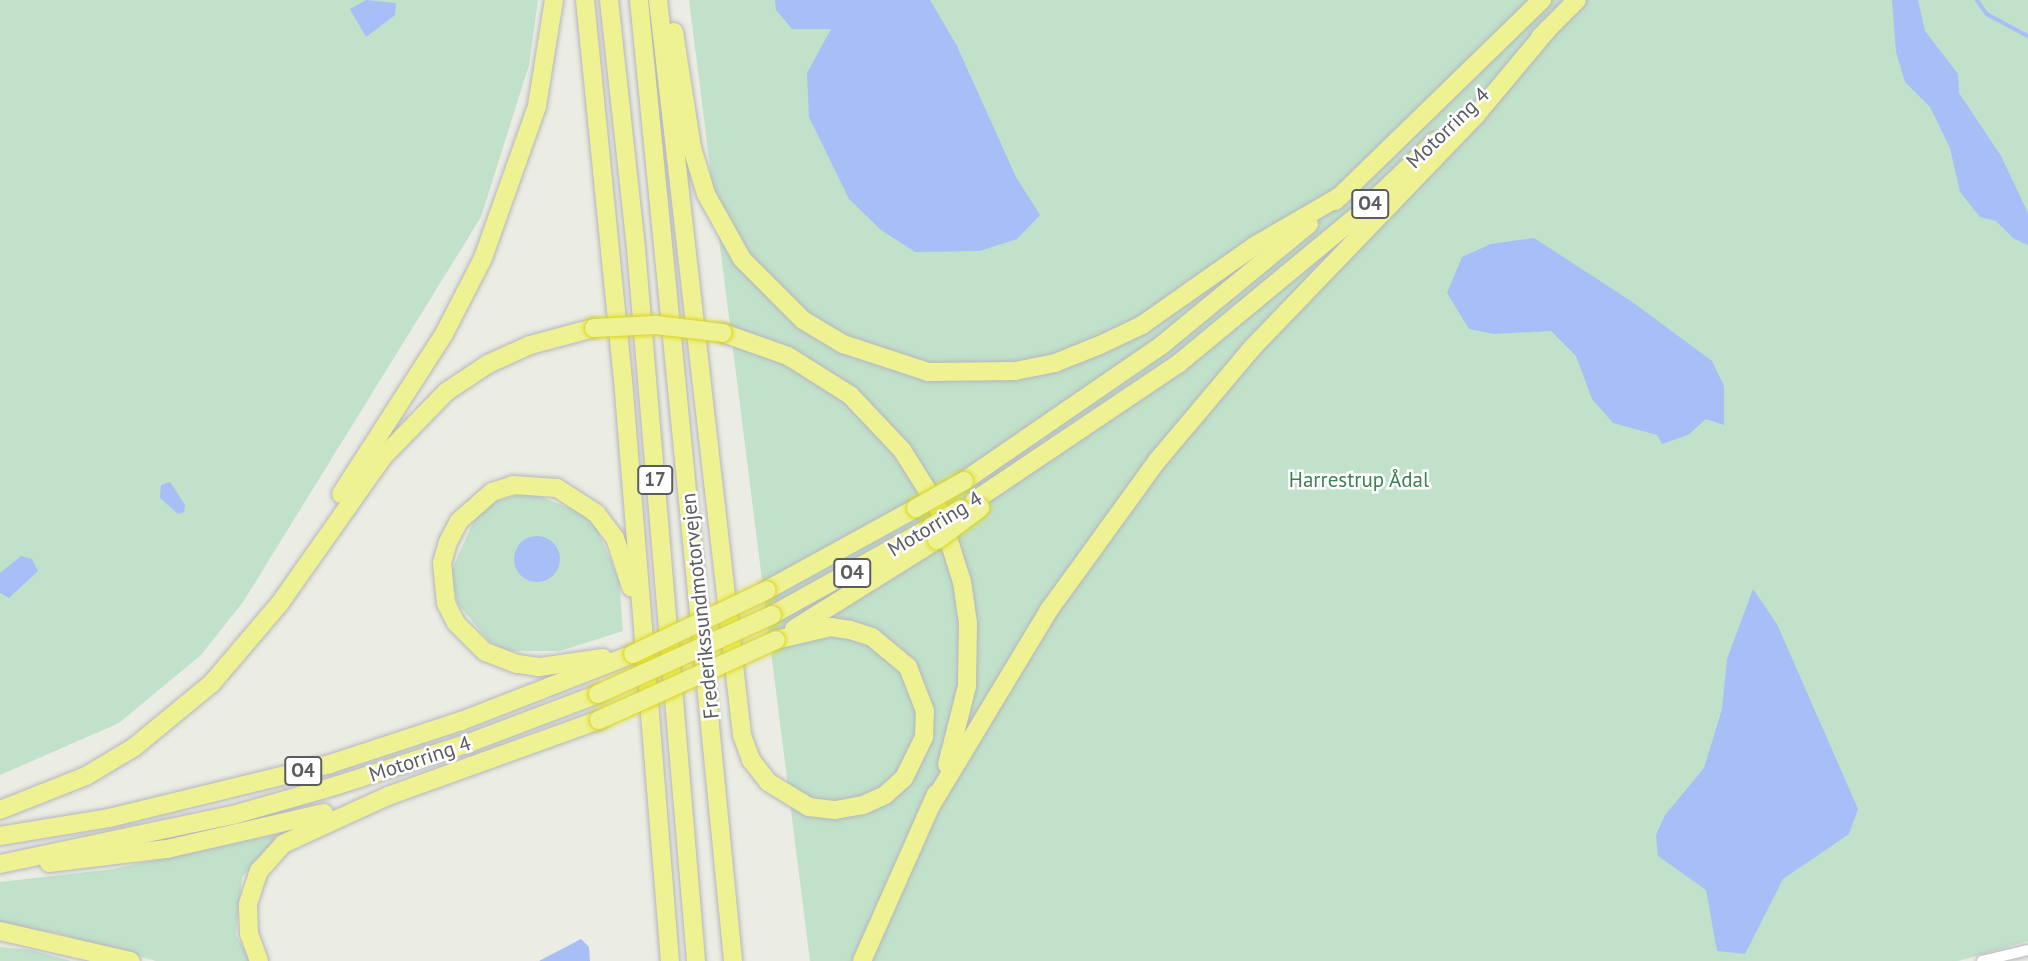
<!DOCTYPE html>
<html>
<head>
<meta charset="utf-8">
<style>
  body { margin:0 }
  #map { position:relative; width:2028px; height:961px; overflow:hidden; background:#ebece3; font-family:"PT Sans",sans-serif }
  div>[style] { position:absolute }
  .green>* { inset:0; background:#c1e1ca }
  .water>* { inset:0; background:#a8bef6 }
  .round { border-radius:50% }
  .stream>* { height:3.5px; margin:-1.75px; padding:0 1.75px; transform-origin:1.75px; border-radius:1.75px; background:#a8bef6 }
  .roads { filter:drop-shadow(0 0 2px #b5b6bc) drop-shadow(0 0 2px #b5b6bc) }
  .street>* { height:10px; margin:-5px; padding:0 5px; transform-origin:5px; border-radius:5px; background:#fff }
  .highway>* { height:18px; margin:-9px; padding:0 9px; transform-origin:9px; border-radius:9px; background:#eff293 }
  .bridges { filter:drop-shadow(0 0 2px #d9d416) drop-shadow(0 0 2px #d9d416) }
  .highway-bridge>* { height:18px; margin:-9px; padding:0 9px; transform-origin:9px; border-radius:9px; background:#eff293 }
  span { translate:-50% -50%; white-space:nowrap; text-align:center; line-height:1.15; -webkit-text-stroke:5px #fff; paint-order:stroke }
  .shield-label span { padding:2px 5px; background:#fff; border:2px solid; border-radius:5px; -webkit-text-stroke-width:0 }
  .shield-label { font-size:19px; color:#5b5c62; font-weight:700 }
  .street-label { font-size:21px; color:#5b5c62 }
  .park-label { font-size:21px; color:#3d7f53 }
</style>
</head>
<body>
<div id="map">
  <div class="green">
    <div style="clip-path:polygon(0 0,538px 0,529px 65px,481px 217px,243px 602px,201px 655px,119px 723px,0 775px)"></div>
    <div style="clip-path:polygon(689px 0,2028px 0,2028px 941px,1958px 961px,810px 961px)"></div>
    <div style="clip-path:polygon(528px 492px,583px 513px,598px 531px,619px 580px,623px 631px,560px 651px,507px 651px,489px 641px,458px 604px,450px 574px,474px 520px,492px 503px)"></div>
    <div style="clip-path:polygon(284px 833px,242px 877px,236px 935px,251px 961px,156px 961px,56px 933px,0 925px,0 882px,113px 869px)"></div>
    <div style="clip-path:polygon(0 947px,31px 950px,71px 961px,0 961px)"></div>
  </div>
  <div class="water">
    <div style="clip-path:polygon(366px 0,396px 3px,395px 15px,366px 37px,350px 9px)"></div>
    <div style="clip-path:polygon(775px 0,930px 0,957px 46px,1016px 177px,1040px 215px,1017px 239px,980px 251px,915px 252px,881px 230px,849px 199px,809px 117px,807px 73px,831px 29px,792px 29px,776px 10px)"></div>
    <div style="clip-path:polygon(1892px 0,1918px 0,1925px 31px,1958px 74px,1959px 93px,2001px 156px,2028px 213px,2028px 245px,2014px 239px,1996px 221px,1980px 217px,1960px 192px,1950px 148px,1930px 107px,1905px 82px,1896px 52px)"></div>
    <div style="clip-path:polygon(1534px 238px,1631px 301px,1712px 361px,1724px 386px,1724px 425px,1706px 419px,1688px 435px,1662px 444px,1657px 435px,1613px 423px,1592px 399px,1576px 356px,1551px 331px,1494px 334px,1469px 329px,1447px 293px,1462px 257px,1491px 244px)"></div>
    <div style="clip-path:polygon(170px 482px,185px 505px,184px 512px,178px 514px,160px 498px,161px 485px)"></div>
    <div class="round" style="left:514px;top:536px;width:46px;height:46px"></div>
    <div style="clip-path:polygon(21px 556px,32px 559px,38px 571px,9px 598px,0 593px,0 573px)"></div>
    <div style="clip-path:polygon(1753px 589px,1777px 624px,1858px 809px,1849px 834px,1783px 879px,1745px 954px,1717px 951px,1706px 890px,1658px 856px,1656px 835px,1665px 815px,1704px 768px,1722px 709px,1727px 659px)"></div>
    <div style="clip-path:polygon(581px 939px,589px 947px,590px 961px,539px 961px)"></div>
  </div>
  <div class="stream">
    <div style="left:1977px;top:0;width:17px;rotate:54deg"></div>
    <div style="left:1987px;top:14px;width:47px;rotate:28.2deg"></div>
  </div>
  <div class="roads">
    <div class="street">
      <div style="left:1982px;top:961px;width:47px;rotate:-13.4deg"></div>
    </div>
    <div class="highway">
      <div style="left:585px;top:0;width:382px;rotate:84.3deg"></div>
      <div style="left:623px;top:380px;width:583px;rotate:85.38deg"></div>
      <div style="left:609px;top:0;width:250px;rotate:83.8deg"></div>
      <div style="left:636px;top:249px;width:715px;rotate:85.18deg"></div>
      <div style="left:639px;top:0;width:966px;rotate:84.41deg"></div>
      <div style="left:658px;top:0;width:740px;rotate:83.48deg"></div>
      <div style="left:742px;top:735px;width:27px;rotate:70deg"></div>
      <div style="left:751px;top:760px;width:28px;rotate:52deg"></div>
      <div style="left:768px;top:782px;width:48px;rotate:31.4deg"></div>
      <div style="left:809px;top:807px;width:26px;rotate:7deg"></div>
      <div style="left:835px;top:810px;width:28px;rotate:-10deg"></div>
      <div style="left:863px;top:805px;width:24px;rotate:-24deg"></div>
      <div style="left:885px;top:795px;width:25px;rotate:-42deg"></div>
      <div style="left:904px;top:778px;width:46px;rotate:-64deg"></div>
      <div style="left:924px;top:737px;width:26px;rotate:-88deg"></div>
      <div style="left:925px;top:711px;width:47px;rotate:-111.1deg"></div>
      <div style="left:908px;top:667px;width:47px;rotate:-140.2deg"></div>
      <div style="left:872px;top:637px;width:23px;rotate:-162deg"></div>
      <div style="left:850px;top:630px;width:19px;rotate:-171deg"></div>
      <div style="left:831px;top:627px;width:57px;rotate:166.7deg"></div>
      <div style="left:674px;top:32px;width:117px;rotate:81.2deg"></div>
      <div style="left:692px;top:148px;width:48px;rotate:73.1deg"></div>
      <div style="left:706px;top:194px;width:74px;rotate:61deg"></div>
      <div style="left:742px;top:259px;width:86px;rotate:45deg"></div>
      <div style="left:803px;top:320px;width:47px;rotate:31deg"></div>
      <div style="left:843px;top:344px;width:89px;rotate:18.2deg"></div>
      <div style="left:928px;top:372px;width:87px;rotate:-0.7deg"></div>
      <div style="left:1015px;top:371px;width:41px;rotate:-11.3deg"></div>
      <div style="left:1055px;top:363px;width:48px;rotate:-21.8deg"></div>
      <div style="left:1100px;top:345px;width:47px;rotate:-25.5deg"></div>
      <div style="left:1142px;top:325px;width:139px;rotate:-35.1deg"></div>
      <div style="left:1256px;top:245px;width:99px;rotate:-30.2deg"></div>
      <div style="left:1540px;top:37px;width:52px;rotate:-45deg"></div>
      <div style="left:1335px;top:201px;width:289px;rotate:-44.2deg"></div>
      <div style="left:723px;top:333px;width:69px;rotate:19.5deg"></div>
      <div style="left:788px;top:356px;width:73px;rotate:32.2deg"></div>
      <div style="left:850px;top:395px;width:76px;rotate:46.6deg"></div>
      <div style="left:902px;top:450px;width:70px;rotate:57.9deg"></div>
      <div style="left:939px;top:509px;width:77px;rotate:72.5deg"></div>
      <div style="left:962px;top:582px;width:41px;rotate:81.7deg"></div>
      <div style="left:968px;top:623px;width:63px;rotate:90.9deg"></div>
      <div style="left:967px;top:686px;width:81px;rotate:104.2deg"></div>
      <div style="left:964px;top:481px;width:242px;rotate:-34.5deg"></div>
      <div style="left:1163px;top:344px;width:189px;rotate:-39.4deg"></div>
      <div style="left:341px;top:494px;width:190px;rotate:-57.2deg"></div>
      <div style="left:444px;top:334px;width:85px;rotate:-62.8deg"></div>
      <div style="left:483px;top:258px;width:161px;rotate:-70.4deg"></div>
      <div style="left:537px;top:106px;width:107px;rotate:-80.9deg"></div>
      <div style="left:974px;top:501px;width:246px;rotate:-33.9deg"></div>
      <div style="left:1178px;top:364px;width:235px;rotate:-39.6deg"></div>
      <div style="left:1359px;top:214px;width:106px;rotate:-43.5deg"></div>
      <div style="left:767px;top:590px;width:170px;rotate:-28.8deg"></div>
      <div style="left:772px;top:615px;width:182px;rotate:-29deg"></div>
      <div style="left:794px;top:629px;width:168px;rotate:-31.9deg"></div>
      <div style="left:603px;top:658px;width:65px;rotate:172deg"></div>
      <div style="left:539px;top:667px;width:22px;rotate:-172deg"></div>
      <div style="left:517px;top:664px;width:34px;rotate:-159deg"></div>
      <div style="left:485px;top:652px;width:41px;rotate:-135deg"></div>
      <div style="left:456px;top:623px;width:22px;rotate:-117deg"></div>
      <div style="left:446px;top:603px;width:40px;rotate:-95.7deg"></div>
      <div style="left:442px;top:563px;width:22px;rotate:-74deg"></div>
      <div style="left:448px;top:542px;width:24px;rotate:-62deg"></div>
      <div style="left:459px;top:521px;width:44px;rotate:-41.3deg"></div>
      <div style="left:492px;top:492px;width:22px;rotate:-18deg"></div>
      <div style="left:513px;top:485px;width:44px;rotate:3.9deg"></div>
      <div style="left:557px;top:488px;width:46px;rotate:32.7deg"></div>
      <div style="left:596px;top:513px;width:31px;rotate:53deg"></div>
      <div style="left:615px;top:538px;width:52px;rotate:71.9deg"></div>
      <div style="left:932px;top:804px;width:227px;rotate:-58.9deg"></div>
      <div style="left:1049px;top:610px;width:184px;rotate:-54.1deg"></div>
      <div style="left:1157px;top:461px;width:149px;rotate:-49.9deg"></div>
      <div style="left:1253px;top:347px;width:322px;rotate:-46.1deg"></div>
      <div style="left:1476px;top:115px;width:112px;rotate:-50.1deg"></div>
      <div style="left:0;top:810px;width:92px;rotate:-21.6deg"></div>
      <div style="left:86px;top:776px;width:55px;rotate:-30.8deg"></div>
      <div style="left:133px;top:748px;width:102px;rotate:-39.4deg"></div>
      <div style="left:212px;top:683px;width:105px;rotate:-49.6deg"></div>
      <div style="left:280px;top:603px;width:179px;rotate:-54.8deg"></div>
      <div style="left:383px;top:457px;width:91px;rotate:-45.9deg"></div>
      <div style="left:446px;top:392px;width:50px;rotate:-33.7deg"></div>
      <div style="left:488px;top:364px;width:46px;rotate:-24.3deg"></div>
      <div style="left:530px;top:345px;width:66px;rotate:-14.9deg"></div>
      <div style="left:0;top:836px;width:110px;rotate:-9.4deg"></div>
      <div style="left:109px;top:818px;width:228px;rotate:-13.7deg"></div>
      <div style="left:330px;top:764px;width:138px;rotate:-18.2deg"></div>
      <div style="left:461px;top:721px;width:185px;rotate:-21.3deg"></div>
      <div style="left:49px;top:863px;width:119px;rotate:-6.8deg"></div>
      <div style="left:167px;top:849px;width:161px;rotate:-12.9deg"></div>
      <div style="left:0;top:864px;width:238px;rotate:-11.9deg"></div>
      <div style="left:233px;top:815px;width:109px;rotate:-15.9deg"></div>
      <div style="left:338px;top:785px;width:138px;rotate:-17.8deg"></div>
      <div style="left:469px;top:743px;width:138px;rotate:-20.8deg"></div>
      <div style="left:0;top:931px;width:134px;rotate:12.9deg"></div>
      <div style="left:259px;top:961px;width:29px;rotate:-110deg"></div>
      <div style="left:249px;top:934px;width:30px;rotate:-92deg"></div>
      <div style="left:248px;top:904px;width:35px;rotate:-72deg"></div>
      <div style="left:259px;top:871px;width:36px;rotate:-48deg"></div>
      <div style="left:283px;top:844px;width:115px;rotate:-24.6deg"></div>
      <div style="left:388px;top:796px;width:224px;rotate:-19.8deg"></div>
      <div style="left:862px;top:961px;width:183px;rotate:-66.1deg"></div>
    </div>
  </div>
  <div class="bridges">
    <div class="highway-bridge">
      <div style="left:594px;top:328px;width:62px;rotate:-2.8deg"></div>
      <div style="left:656px;top:325px;width:67px;rotate:6.8deg"></div>
      <div style="left:916px;top:508px;width:55px;rotate:-29.4deg"></div>
      <div style="left:931px;top:527px;width:35px;rotate:-31deg"></div>
      <div style="left:937px;top:540px;width:54px;rotate:-36.7deg"></div>
      <div style="left:633px;top:654px;width:148px;rotate:-25.5deg"></div>
      <div style="left:598px;top:694px;width:191px;rotate:-24.4deg"></div>
      <div style="left:599px;top:720px;width:194px;rotate:-24.3deg"></div>
    </div>
  </div>
  <div class="shield-label">
    <span style="left:1370px;top:204px">O4</span>
    <span style="left:655px;top:480px">17</span>
    <span style="left:852px;top:573px">O4</span>
    <span style="left:303px;top:771px">O4</span>
  </div>
  <div class="street-label">
    <span style="left:1448px;top:128px;rotate:-44deg">Motorring 4</span>
    <span style="left:935px;top:524px;rotate:-31deg">Motorring 4</span>
    <span style="left:700px;top:606px;rotate:-96deg">Frederikssundmotorvejen</span>
    <span style="left:420px;top:759px;rotate:-18deg">Motorring 4</span>
  </div>
  <div class="park-label">
    <span style="left:1359px;top:480px">Harrestrup Ådal</span>
  </div>
</div>
</body>
</html>
